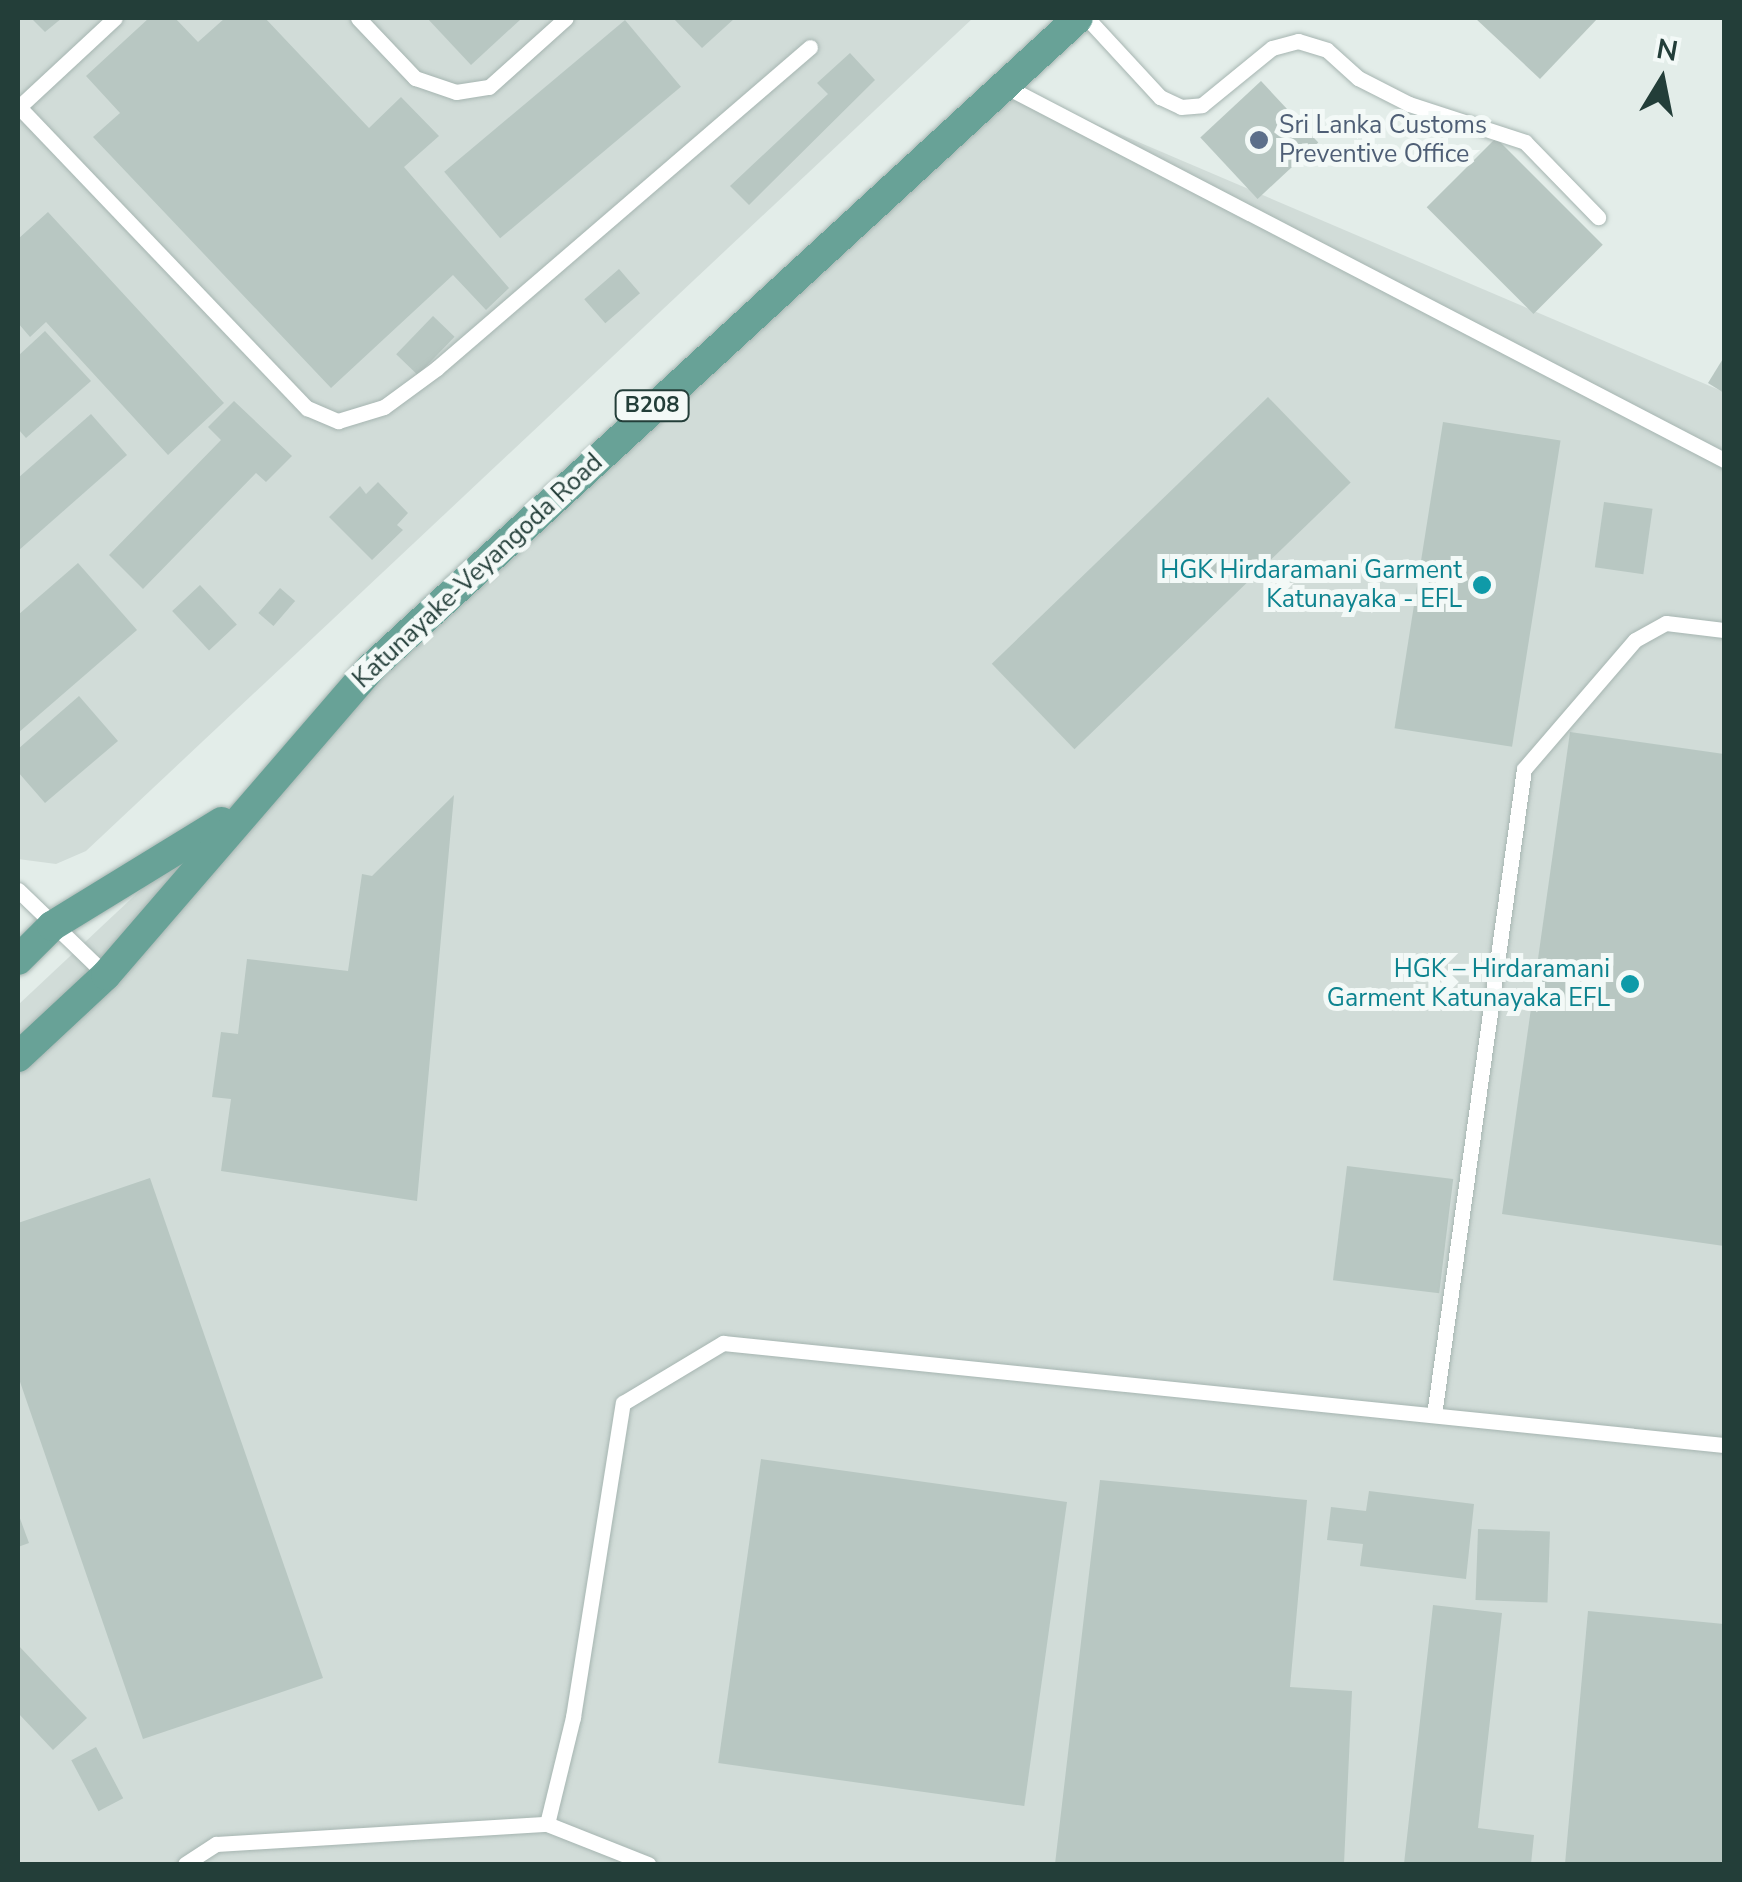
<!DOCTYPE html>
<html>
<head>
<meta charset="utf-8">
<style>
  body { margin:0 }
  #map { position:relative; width:1742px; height:1882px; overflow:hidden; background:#e3ede9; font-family:"Nunito Sans",sans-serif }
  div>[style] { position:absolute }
  .built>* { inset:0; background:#d1dcd8 }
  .building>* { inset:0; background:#b8c7c2; transform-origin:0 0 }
  .roads { filter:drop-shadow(0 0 2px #a6b5b1) drop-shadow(0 0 2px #a6b5b1) }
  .service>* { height:15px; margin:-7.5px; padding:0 7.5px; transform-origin:7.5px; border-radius:7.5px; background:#fff }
  .primary>* { height:30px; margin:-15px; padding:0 15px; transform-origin:15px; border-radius:15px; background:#68a297 }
  .dots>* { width:28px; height:28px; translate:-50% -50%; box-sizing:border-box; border:5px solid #f3f9f7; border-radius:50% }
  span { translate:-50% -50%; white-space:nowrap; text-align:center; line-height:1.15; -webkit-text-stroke:10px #f3f9f7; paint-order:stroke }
  .shield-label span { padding:2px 8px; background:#f3f9f7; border:2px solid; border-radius:8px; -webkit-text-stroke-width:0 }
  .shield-label { font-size:22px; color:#233e39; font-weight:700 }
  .service-label { font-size:25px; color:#4e5e75 }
  .left { translate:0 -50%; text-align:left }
  .street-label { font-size:25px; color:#233e39 }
  .culture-label { font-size:25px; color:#0d838f }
  .right { translate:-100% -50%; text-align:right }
  .frame { position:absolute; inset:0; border:20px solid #233e39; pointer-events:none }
  .north { position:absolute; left:1612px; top:30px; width:100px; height:100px; -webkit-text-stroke:8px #f3f9f7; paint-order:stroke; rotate:10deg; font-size:28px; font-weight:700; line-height:40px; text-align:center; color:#233e39 }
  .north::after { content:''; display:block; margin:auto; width:35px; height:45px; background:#233e39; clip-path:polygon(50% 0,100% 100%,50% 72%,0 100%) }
</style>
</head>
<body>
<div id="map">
  <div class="built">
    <div style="clip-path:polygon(18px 18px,973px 18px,86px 851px,56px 864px,18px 859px)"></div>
    <div style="clip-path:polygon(1000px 83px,1724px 392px,1724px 1864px,18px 1864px,18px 1005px)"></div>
  </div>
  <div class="building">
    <div style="clip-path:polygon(31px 18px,62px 18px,45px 32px)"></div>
    <div style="clip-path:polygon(149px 18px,175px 18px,198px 42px,225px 18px,265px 18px,369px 128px,401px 97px,439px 136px,404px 167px,509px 288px,486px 310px,453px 275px,331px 388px,93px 137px,120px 113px,86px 76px)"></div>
    <div style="clip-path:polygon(427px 18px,519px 18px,521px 19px,471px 65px)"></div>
    <div style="clip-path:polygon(673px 18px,735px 18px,702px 48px)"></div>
    <div style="clip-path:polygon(1475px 18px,1598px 18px,1540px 79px)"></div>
    <div style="left:625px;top:20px;width:87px;height:236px;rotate:50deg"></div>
    <div style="clip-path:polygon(850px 53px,875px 80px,749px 205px,730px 186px,828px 94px,817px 83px)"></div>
    <div style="left:1261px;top:81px;width:84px;height:83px;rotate:47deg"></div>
    <div style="left:1496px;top:138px;width:151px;height:98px;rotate:45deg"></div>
    <div style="clip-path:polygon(48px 212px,224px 403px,168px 455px,46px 322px,30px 337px,18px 323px,18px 239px)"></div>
    <div style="left:619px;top:269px;width:32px;height:46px;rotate:49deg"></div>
    <div style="left:433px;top:316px;width:30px;height:53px;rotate:44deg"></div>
    <div style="clip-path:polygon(45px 331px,91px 381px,26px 438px,18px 429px,18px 356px)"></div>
    <div style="clip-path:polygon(1724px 357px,1724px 393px,1708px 383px)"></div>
    <div style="left:1268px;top:397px;width:119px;height:384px;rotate:46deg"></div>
    <div style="clip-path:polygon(234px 401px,292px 456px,266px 482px,256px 473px,143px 589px,109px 555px,221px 440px,208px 427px)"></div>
    <div style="clip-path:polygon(91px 414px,127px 455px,18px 551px,18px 478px)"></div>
    <div style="left:1443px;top:422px;width:119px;height:310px;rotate:9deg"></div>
    <div style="clip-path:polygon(378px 482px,408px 513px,397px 525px,403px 530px,372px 560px,329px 517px,360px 486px,366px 494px)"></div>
    <div style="left:1604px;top:502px;width:49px;height:66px;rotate:8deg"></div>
    <div style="clip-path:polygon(78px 563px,137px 630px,18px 733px,18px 615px)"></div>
    <div style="left:200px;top:585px;width:54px;height:38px;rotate:47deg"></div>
    <div style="left:280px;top:588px;width:20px;height:33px;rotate:41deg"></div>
    <div style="clip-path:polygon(79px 696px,118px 741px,45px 803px,18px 772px,18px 749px)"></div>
    <div style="clip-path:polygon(1570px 732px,1724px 754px,1724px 1246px,1502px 1214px)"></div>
    <div style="clip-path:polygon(454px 795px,417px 1201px,221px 1171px,231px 1099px,212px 1097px,221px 1032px,238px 1034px,247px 959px,348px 971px,362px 874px,372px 876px)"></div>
    <div style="left:1347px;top:1166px;width:107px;height:115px;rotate:7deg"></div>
    <div style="clip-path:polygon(150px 1178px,323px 1678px,143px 1739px,18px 1376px,18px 1223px)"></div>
    <div style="left:761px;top:1459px;width:309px;height:307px;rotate:8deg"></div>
    <div style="clip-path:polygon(1100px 1480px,1307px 1500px,1290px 1687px,1352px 1691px,1344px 1864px,1055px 1864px)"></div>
    <div style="clip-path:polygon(1369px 1491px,1474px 1504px,1466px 1579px,1360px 1566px,1363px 1544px,1327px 1540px,1331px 1507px,1366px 1511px)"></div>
    <div style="clip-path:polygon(18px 1513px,29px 1543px,18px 1547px)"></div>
    <div style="left:1478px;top:1529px;width:72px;height:71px;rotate:2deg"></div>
    <div style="clip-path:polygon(1433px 1605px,1502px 1613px,1478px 1828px,1534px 1835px,1531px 1864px,1404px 1864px)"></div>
    <div style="clip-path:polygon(1588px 1611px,1724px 1624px,1724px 1864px,1565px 1864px)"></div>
    <div style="clip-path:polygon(18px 1645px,87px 1718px,53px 1750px,18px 1713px)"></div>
    <div style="left:96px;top:1747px;width:58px;height:28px;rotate:62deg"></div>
  </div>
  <div class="roads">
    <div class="service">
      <div style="left:358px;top:18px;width:83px;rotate:46.5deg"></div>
      <div style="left:415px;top:78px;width:43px;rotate:18.9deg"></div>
      <div style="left:456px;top:92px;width:33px;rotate:-9deg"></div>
      <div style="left:489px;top:87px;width:103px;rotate:-41.9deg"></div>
      <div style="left:1087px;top:18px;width:108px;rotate:47.3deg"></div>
      <div style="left:1160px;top:97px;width:23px;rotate:25deg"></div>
      <div style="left:1181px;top:107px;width:21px;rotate:-5deg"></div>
      <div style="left:1202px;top:105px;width:90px;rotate:-39.2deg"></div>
      <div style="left:1272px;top:48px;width:27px;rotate:-15deg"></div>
      <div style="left:1298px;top:41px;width:30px;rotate:17deg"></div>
      <div style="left:1327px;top:50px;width:42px;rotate:42.1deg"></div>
      <div style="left:1358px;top:78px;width:57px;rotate:27deg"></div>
      <div style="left:1409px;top:104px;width:122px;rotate:18.1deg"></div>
      <div style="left:1525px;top:142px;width:105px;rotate:45.8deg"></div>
      <div style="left:1003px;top:85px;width:813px;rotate:27.48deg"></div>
      <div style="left:19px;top:107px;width:417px;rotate:46.3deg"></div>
      <div style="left:307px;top:408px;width:34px;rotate:23deg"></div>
      <div style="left:338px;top:421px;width:48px;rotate:-16.9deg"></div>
      <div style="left:384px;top:407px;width:66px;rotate:-36.3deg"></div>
      <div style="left:437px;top:368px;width:492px;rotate:-40.7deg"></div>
      <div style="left:18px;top:108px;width:132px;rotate:-42.9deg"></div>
      <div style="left:18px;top:890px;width:122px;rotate:44deg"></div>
      <div style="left:1434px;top:1415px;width:652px;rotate:-82.07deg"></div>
      <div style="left:1524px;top:769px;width:170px;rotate:-49.3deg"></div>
      <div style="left:1635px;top:640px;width:35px;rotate:-29deg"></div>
      <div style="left:1666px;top:623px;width:58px;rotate:6.9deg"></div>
      <div style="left:547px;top:1824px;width:110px;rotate:-76.3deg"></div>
      <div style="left:573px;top:1717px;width:318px;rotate:-81deg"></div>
      <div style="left:623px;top:1403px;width:117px;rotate:-31deg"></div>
      <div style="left:723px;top:1343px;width:1006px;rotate:5.82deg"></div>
      <div style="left:185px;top:1864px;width:37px;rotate:-33deg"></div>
      <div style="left:216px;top:1844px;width:332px;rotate:-3.5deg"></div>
      <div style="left:547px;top:1824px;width:109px;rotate:21.6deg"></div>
    </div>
    <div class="primary">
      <div style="left:18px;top:960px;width:48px;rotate:-45deg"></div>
      <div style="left:52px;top:926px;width:199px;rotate:-31.5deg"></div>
      <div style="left:18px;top:1057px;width:120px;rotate:-43deg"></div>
      <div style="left:106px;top:975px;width:406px;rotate:-49.2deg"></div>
      <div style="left:371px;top:668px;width:960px;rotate:-42.59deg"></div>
    </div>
  </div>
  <div class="dots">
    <div style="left:1259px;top:140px;background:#5c6f8a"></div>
    <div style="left:1482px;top:585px;background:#0f9aa8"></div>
    <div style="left:1630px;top:984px;background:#0f9aa8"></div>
  </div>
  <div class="shield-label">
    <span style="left:652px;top:406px">B208</span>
  </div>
  <div class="service-label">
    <span class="left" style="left:1279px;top:140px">Sri Lanka Customs<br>Preventive Office</span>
  </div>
  <div class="street-label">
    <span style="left:478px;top:571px;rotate:-43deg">Katunayake-Veyangoda Road</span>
  </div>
  <div class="culture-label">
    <span class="right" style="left:1462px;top:585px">HGK Hirdaramani Garment<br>Katunayaka - EFL</span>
    <span class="right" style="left:1610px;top:984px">HGK – Hirdaramani<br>Garment Katunayaka EFL</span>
  </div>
  <div class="frame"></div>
  <div class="north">N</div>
</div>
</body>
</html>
